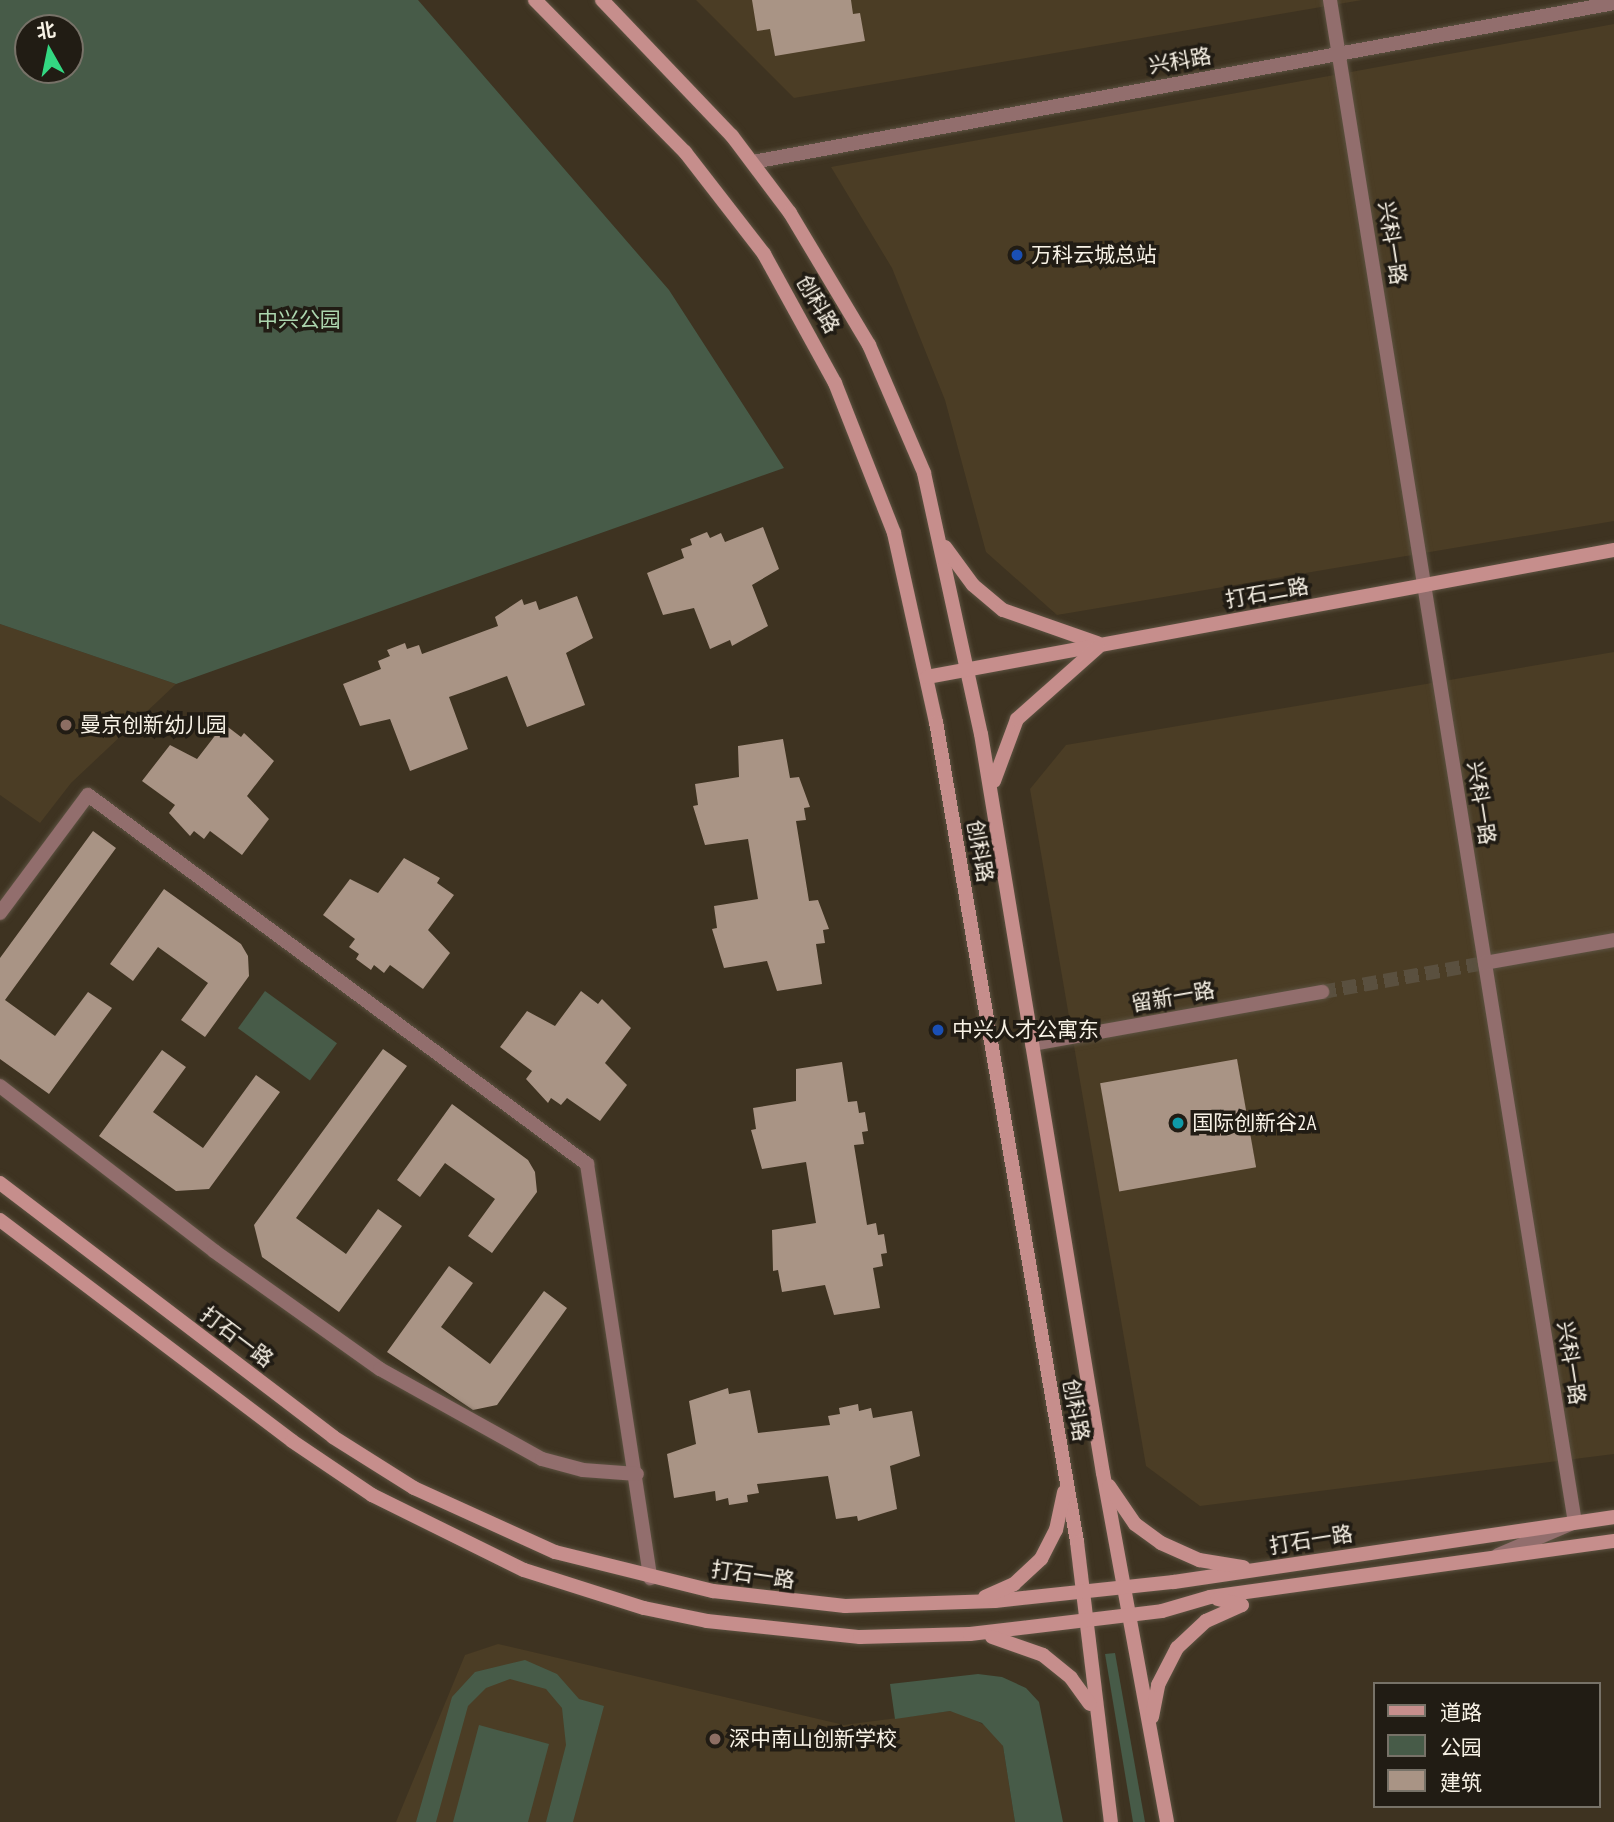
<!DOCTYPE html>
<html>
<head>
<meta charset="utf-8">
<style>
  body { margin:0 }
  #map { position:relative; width:1614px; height:1822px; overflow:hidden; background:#3e3321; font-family:"PT Sans Narrow","Noto Sans SC",sans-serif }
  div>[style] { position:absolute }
  .built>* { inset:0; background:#4b3d25 }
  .green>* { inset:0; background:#475b48; transform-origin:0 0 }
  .building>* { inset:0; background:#a99485; transform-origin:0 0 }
  .minor-tunnel>* { height:14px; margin-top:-7px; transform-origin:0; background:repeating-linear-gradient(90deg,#5a503f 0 14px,transparent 0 21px) }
  .roads { filter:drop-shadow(0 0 2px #5c5241) drop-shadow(0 0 2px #5c5241) }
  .minor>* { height:14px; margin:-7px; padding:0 7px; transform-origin:7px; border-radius:7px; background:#926e6d }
  .tertiary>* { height:14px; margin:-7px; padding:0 7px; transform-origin:7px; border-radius:7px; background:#926e6d }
  .secondary>* { height:14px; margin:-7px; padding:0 7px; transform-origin:7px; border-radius:7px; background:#c68e8c }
  .dots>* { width:19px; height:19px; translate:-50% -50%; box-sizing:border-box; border:4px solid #211c14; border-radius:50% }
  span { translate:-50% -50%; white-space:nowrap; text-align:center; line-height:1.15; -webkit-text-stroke:7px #211c14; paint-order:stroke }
  .street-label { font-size:21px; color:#f8f2e6 }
  .poi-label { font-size:21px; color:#f8f2e6 }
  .left { translate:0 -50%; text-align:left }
  .park-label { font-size:21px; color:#acd6ae }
  .legend { position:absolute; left:1373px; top:1682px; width:228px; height:126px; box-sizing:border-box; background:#211c14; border:2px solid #777268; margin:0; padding:9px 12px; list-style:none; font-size:21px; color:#f8f2e6 }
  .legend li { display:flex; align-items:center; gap:14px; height:35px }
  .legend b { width:35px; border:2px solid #777268 }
  .north { position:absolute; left:14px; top:14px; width:70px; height:70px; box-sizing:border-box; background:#211c14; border:2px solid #777268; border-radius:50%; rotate:351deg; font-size:19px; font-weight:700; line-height:28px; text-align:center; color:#f8f2e6 }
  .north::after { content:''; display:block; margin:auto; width:24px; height:32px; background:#33d882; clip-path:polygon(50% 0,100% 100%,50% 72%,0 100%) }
</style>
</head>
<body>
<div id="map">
  <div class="built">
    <div style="clip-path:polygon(696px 0,1362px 0,794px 98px)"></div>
    <div style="clip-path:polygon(1614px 24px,1614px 521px,1057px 615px,986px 552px,945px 400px,892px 268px,831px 167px)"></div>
    <div style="clip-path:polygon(0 624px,176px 684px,71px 783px,40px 823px,0 795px)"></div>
    <div style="clip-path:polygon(1614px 652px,1614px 1454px,1200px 1506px,1146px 1466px,1030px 789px,1066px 745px)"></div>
    <div style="clip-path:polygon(498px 1644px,844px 1725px,950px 1711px,967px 1715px,994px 1731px,1003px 1746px,1015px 1822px,396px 1822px,465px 1655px)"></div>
  </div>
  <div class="green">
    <div style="clip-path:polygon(evenodd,0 0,418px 0,669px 290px,784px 468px,176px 684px,0 624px,0 0,70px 28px,70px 70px,28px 70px,28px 28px,70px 28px)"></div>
    <div style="left:265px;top:991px;width:89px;height:46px;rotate:36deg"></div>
    <div style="clip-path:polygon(1115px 1653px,1145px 1822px,1133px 1822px,1105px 1654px)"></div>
    <div style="clip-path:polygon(525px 1660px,557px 1674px,579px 1699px,604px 1706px,573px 1822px,546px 1822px,566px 1745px,562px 1708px,546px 1689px,510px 1679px,486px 1688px,468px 1706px,436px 1822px,416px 1822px,452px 1697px,475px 1672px)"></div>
    <div style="clip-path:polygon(978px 1674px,1002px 1677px,1026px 1688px,1039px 1702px,1063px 1822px,1015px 1822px,1003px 1746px,982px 1723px,950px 1711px,895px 1719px,890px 1684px)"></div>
    <div style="clip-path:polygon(479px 1725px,549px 1744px,528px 1822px,453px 1822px)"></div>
  </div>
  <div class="building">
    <div style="clip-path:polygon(752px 0,851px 0,853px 14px,860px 13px,865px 41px,775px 56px,770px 29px,757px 31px)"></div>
    <div style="clip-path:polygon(763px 527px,779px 569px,752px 585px,768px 626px,732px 646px,730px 640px,710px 649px,694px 608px,663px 615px,647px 573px,684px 558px,681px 549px,692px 545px,690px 539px,707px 532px,710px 538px,721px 533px,725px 542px)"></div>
    <div style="clip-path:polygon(577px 596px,593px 638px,566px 653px,585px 705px,527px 727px,507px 676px,469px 690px,449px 697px,468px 749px,410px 771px,390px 719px,360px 726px,343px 684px,381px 669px,378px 661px,390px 656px,387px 650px,405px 643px,407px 649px,419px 645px,422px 654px,498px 626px,495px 617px,522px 599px,524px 605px,536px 601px,539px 610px)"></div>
    <div style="clip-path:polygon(224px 724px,241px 737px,244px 733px,274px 761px,247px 796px,269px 819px,242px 855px,210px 831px,204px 839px,194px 831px,190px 836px,169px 813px,175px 805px,142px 781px,170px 745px,197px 759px)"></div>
    <div style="clip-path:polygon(783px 739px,790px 778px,799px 777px,810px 807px,804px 808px,806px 820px,796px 821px,809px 901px,818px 900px,829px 929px,823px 930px,825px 943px,816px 944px,822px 984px,777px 991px,767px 961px,724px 968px,712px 929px,717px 928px,714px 906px,758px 899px,748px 839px,705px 845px,693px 806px,698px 805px,695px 784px,739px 777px,738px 746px)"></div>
    <div style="clip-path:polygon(93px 831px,116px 848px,5px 1000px,55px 1036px,88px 992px,112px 1008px,49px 1094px,0 1059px,0 958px)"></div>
    <div style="clip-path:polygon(404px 858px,440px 878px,437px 883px,454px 895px,428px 930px,450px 953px,423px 989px,390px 965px,384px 973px,374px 965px,371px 970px,356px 959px,359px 954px,349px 947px,355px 939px,323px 915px,350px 879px,378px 893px)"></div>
    <div style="clip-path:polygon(164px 889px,241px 944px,248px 956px,249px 976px,205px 1037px,181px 1020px,208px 983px,158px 947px,133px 981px,110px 964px)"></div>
    <div style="clip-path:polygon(581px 991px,598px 1004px,602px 999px,631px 1028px,605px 1063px,627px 1085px,600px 1121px,567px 1098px,561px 1105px,551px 1098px,548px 1103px,526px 1079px,532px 1071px,500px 1047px,527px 1011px,555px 1026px)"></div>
    <div style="clip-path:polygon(383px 1049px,407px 1066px,296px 1218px,346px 1254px,378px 1209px,402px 1226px,339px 1312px,262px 1257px,254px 1225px)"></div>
    <div style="clip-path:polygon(162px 1050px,186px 1067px,153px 1112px,203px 1148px,256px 1075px,280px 1092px,209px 1189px,176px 1191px,99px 1136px)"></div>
    <div style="left:1237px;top:1059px;width:110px;height:139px;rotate:80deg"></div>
    <div style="clip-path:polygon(842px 1062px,848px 1102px,857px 1101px,859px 1113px,865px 1112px,868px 1131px,862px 1132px,864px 1144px,854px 1145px,867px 1225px,876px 1223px,878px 1235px,884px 1234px,887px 1253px,881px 1254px,883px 1266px,873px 1268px,880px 1308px,834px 1315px,825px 1285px,782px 1292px,778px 1270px,773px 1271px,772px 1230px,816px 1223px,806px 1162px,762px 1169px,751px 1130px,756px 1129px,753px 1108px,796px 1101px,796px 1069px)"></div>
    <div style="clip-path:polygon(452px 1104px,528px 1160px,535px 1172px,537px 1192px,492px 1253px,468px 1236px,495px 1199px,445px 1163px,420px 1197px,397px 1180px)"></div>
    <div style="clip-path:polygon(449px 1266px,473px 1283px,441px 1327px,490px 1364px,544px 1291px,567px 1308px,497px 1405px,473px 1410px,387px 1352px)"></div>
    <div style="clip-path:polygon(728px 1388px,729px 1394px,750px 1390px,758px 1433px,830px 1425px,828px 1416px,840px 1414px,839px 1408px,858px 1404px,859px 1411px,871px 1408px,873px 1418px,912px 1411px,920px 1456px,890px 1466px,897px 1509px,858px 1521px,857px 1516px,836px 1519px,828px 1476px,757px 1484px,759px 1493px,747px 1495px,748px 1502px,729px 1505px,728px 1498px,716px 1501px,715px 1491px,674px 1498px,667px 1454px,696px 1444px,689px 1401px)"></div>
  </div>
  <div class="minor-tunnel">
    <div style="left:1322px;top:992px;width:166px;rotate:-10.1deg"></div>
  </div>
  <div class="roads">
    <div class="minor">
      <div style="left:1330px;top:0;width:1542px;rotate:80.86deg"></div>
      <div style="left:1575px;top:1522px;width:84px;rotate:156.8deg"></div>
      <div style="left:0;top:913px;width:147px;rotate:-53.3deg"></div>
      <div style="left:88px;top:795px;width:621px;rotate:36.48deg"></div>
      <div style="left:587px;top:1164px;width:419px;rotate:81.3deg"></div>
      <div style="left:1485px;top:963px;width:131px;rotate:-10.1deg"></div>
      <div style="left:1032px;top:1044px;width:295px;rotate:-10.2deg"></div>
      <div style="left:0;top:1086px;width:270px;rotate:37.6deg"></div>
      <div style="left:214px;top:1251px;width:204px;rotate:35.4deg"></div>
      <div style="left:380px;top:1369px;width:185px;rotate:29.1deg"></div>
      <div style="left:542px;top:1459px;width:42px;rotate:15deg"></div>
      <div style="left:583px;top:1470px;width:54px;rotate:4.2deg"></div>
    </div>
    <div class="tertiary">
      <div style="left:753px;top:162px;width:876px;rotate:-10.46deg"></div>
    </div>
    <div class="secondary">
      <div style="left:535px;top:0;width:214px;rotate:45.4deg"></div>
      <div style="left:685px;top:152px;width:129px;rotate:52.2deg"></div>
      <div style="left:764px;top:254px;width:147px;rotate:61.2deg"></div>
      <div style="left:835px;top:383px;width:161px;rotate:68.5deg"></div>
      <div style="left:894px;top:533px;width:194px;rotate:77.5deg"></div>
      <div style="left:936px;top:722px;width:832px;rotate:80.24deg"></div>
      <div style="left:1077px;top:1542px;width:282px;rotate:83.1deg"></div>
      <div style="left:602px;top:0;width:188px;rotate:46.3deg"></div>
      <div style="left:732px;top:136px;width:96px;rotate:53deg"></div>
      <div style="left:790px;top:213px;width:154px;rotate:59.1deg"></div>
      <div style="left:869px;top:345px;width:139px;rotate:66.7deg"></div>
      <div style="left:924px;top:473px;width:267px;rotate:77.7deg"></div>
      <div style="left:981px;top:734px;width:749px;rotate:80.63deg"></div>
      <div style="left:1103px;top:1473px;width:355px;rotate:79.6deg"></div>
      <div style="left:945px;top:547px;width:47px;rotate:53.6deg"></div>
      <div style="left:973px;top:585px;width:39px;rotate:40deg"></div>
      <div style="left:1003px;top:610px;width:100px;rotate:19.3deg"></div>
      <div style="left:927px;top:677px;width:699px;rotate:-10.47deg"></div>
      <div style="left:994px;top:781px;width:66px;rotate:-69.6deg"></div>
      <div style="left:1017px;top:719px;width:108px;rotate:-41.6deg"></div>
      <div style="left:0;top:1183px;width:419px;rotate:37.3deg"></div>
      <div style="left:333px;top:1437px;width:96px;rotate:32.2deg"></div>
      <div style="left:414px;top:1488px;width:155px;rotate:24.4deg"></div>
      <div style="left:555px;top:1552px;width:163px;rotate:13.9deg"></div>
      <div style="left:713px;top:1591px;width:133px;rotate:6.5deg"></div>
      <div style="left:845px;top:1606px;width:150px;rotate:-1.9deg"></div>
      <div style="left:995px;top:1601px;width:180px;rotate:-6.1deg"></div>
      <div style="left:1174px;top:1582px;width:445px;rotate:-8.4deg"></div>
      <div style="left:0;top:1220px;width:366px;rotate:37.1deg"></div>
      <div style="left:292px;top:1441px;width:97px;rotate:34deg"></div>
      <div style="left:372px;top:1495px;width:169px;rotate:26.3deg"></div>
      <div style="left:524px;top:1570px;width:126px;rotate:17.6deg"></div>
      <div style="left:644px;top:1608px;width:64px;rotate:11.7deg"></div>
      <div style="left:707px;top:1621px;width:154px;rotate:6deg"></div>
      <div style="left:860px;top:1637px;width:110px;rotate:-1.6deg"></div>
      <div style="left:970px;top:1634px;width:193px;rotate:-6.8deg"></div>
      <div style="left:1162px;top:1611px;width:50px;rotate:-16.3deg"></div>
      <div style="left:1210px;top:1597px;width:408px;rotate:-7.9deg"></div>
      <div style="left:1109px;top:1486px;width:46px;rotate:55.6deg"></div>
      <div style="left:1135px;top:1524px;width:32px;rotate:36deg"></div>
      <div style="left:1161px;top:1543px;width:42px;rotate:24.1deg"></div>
      <div style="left:1199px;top:1560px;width:45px;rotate:9deg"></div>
      <div style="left:985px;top:1597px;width:32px;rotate:-24deg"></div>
      <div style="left:1014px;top:1584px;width:37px;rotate:-43deg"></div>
      <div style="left:1041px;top:1559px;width:33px;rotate:-63deg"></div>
      <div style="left:1056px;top:1530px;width:39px;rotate:-78deg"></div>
      <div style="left:992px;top:1637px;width:54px;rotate:19.4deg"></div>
      <div style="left:1043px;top:1655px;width:36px;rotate:39deg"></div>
      <div style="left:1071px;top:1678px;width:32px;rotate:54deg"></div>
      <div style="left:1152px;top:1717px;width:33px;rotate:-79deg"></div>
      <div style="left:1158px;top:1685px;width:42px;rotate:-62.8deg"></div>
      <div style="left:1177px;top:1648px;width:40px;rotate:-43deg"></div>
      <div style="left:1206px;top:1621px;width:39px;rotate:-24deg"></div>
      <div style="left:1242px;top:1605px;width:25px;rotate:-166deg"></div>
    </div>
  </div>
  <div class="dots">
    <div style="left:1017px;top:255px;background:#1a4fb4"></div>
    <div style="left:66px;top:725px;background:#8d6e63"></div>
    <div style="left:938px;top:1030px;background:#1a4fb4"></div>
    <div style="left:1178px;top:1123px;background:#0f9aa8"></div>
    <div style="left:715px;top:1739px;background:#8d6e63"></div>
  </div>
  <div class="street-label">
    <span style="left:1180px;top:61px;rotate:-10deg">兴科路</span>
    <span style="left:1392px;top:243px;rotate:81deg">兴科一路</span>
    <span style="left:818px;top:304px;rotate:60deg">创科路</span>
    <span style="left:1267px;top:593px;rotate:-10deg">打石二路</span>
    <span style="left:1481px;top:803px;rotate:81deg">兴科一路</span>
    <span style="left:980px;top:851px;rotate:80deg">创科路</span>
    <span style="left:1173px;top:997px;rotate:-10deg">留新一路</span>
    <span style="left:237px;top:1337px;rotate:37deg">打石一路</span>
    <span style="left:1571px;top:1363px;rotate:81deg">兴科一路</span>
    <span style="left:1076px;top:1410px;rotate:80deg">创科路</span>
    <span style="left:1311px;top:1540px;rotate:-9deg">打石一路</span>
    <span style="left:753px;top:1575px;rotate:8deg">打石一路</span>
  </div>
  <div class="poi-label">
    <span class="left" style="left:1031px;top:255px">万科云城总站</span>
    <span class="left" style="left:80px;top:725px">曼京创新幼儿园</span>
    <span class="left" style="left:952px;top:1030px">中兴人才公寓东</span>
    <span class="left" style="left:1192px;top:1123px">国际创新谷2A</span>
    <span class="left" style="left:729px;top:1739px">深中南山创新学校</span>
  </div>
  <div class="park-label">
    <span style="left:299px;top:320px">中兴公园</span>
  </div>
  <ul class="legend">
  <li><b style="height:9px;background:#c68e8c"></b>道路</li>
  <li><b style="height:19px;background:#475b48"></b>公园</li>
  <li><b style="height:19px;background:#a99485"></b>建筑</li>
  </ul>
  <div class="north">北</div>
</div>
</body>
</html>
